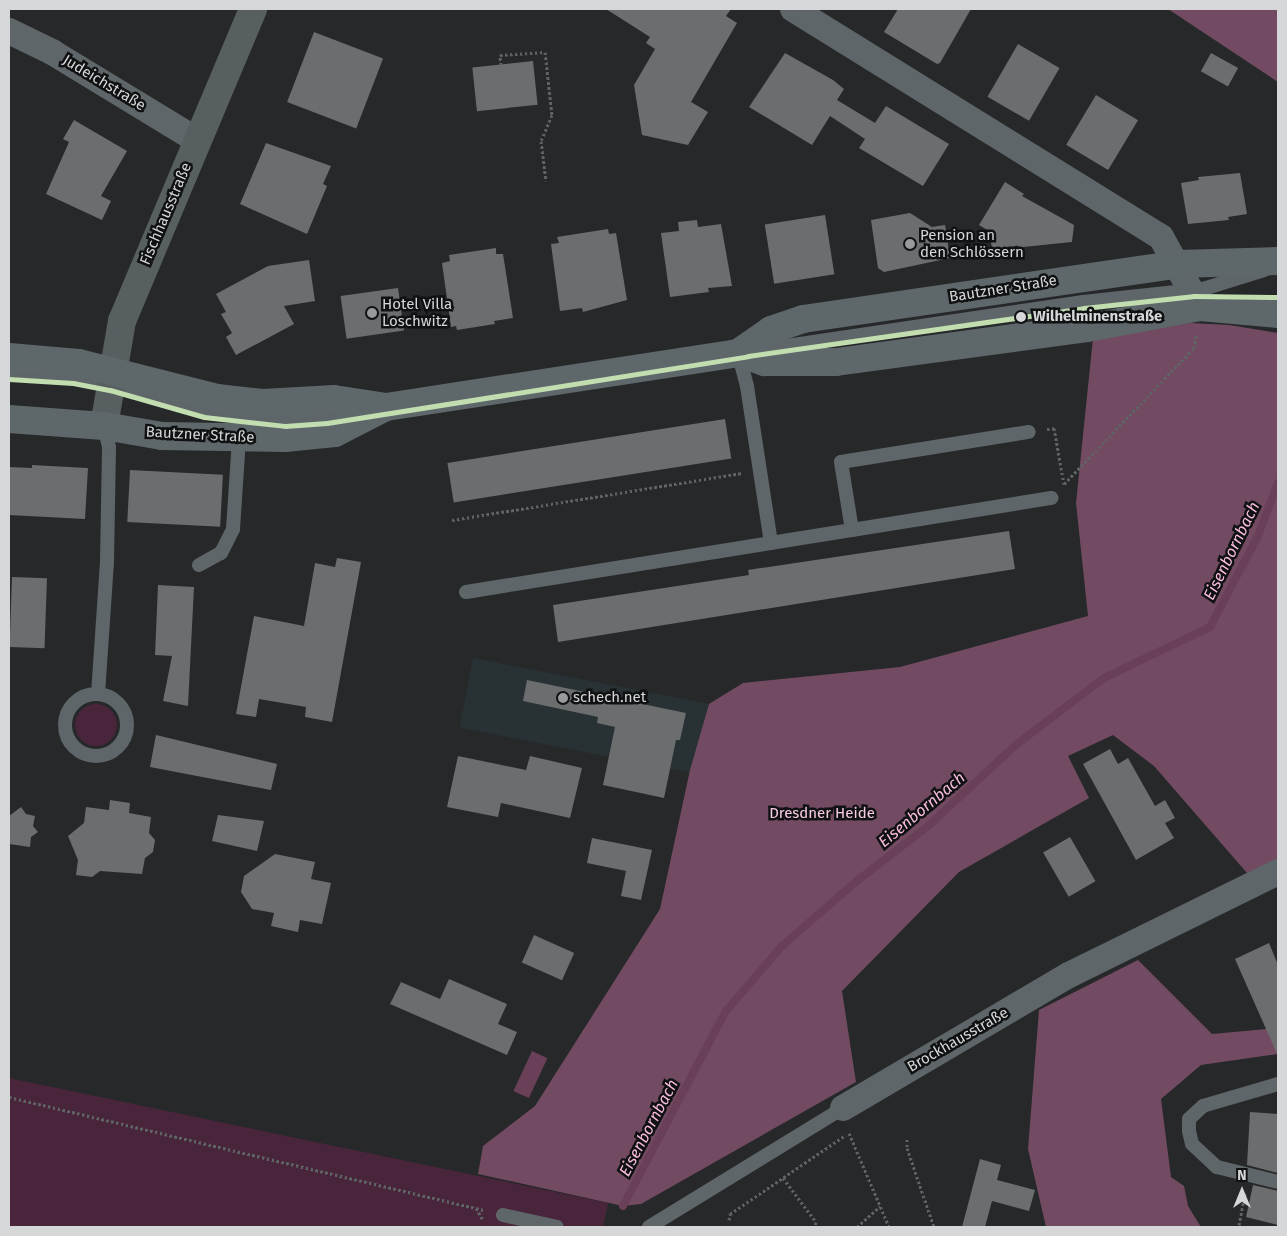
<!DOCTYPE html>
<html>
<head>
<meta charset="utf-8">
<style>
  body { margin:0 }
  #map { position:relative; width:1287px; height:1236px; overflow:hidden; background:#272829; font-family:"Fira Sans",sans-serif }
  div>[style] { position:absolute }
  .built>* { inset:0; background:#283134; transform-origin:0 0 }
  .green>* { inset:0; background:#49253c }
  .round { border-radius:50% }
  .forest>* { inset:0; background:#724b62 }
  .water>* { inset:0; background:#694058; transform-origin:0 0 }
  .stream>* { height:8px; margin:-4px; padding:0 4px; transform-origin:4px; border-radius:4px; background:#694058 }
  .building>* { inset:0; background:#6c6d6e; transform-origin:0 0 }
  .path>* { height:3px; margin-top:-1.5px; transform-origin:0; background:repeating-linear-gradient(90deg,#5e6364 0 2.5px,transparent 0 5px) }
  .service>* { height:14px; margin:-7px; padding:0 7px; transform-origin:7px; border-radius:7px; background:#5e6669 }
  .service>.ring { margin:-7px; padding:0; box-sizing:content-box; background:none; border:14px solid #5e6669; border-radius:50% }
  .minor>* { height:26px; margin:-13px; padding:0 13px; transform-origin:13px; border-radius:13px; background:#5e6669 }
  .secondary>* { height:28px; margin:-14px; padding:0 14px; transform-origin:14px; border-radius:14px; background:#575f61 }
  .primary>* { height:28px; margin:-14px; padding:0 14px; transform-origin:14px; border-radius:14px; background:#5e686a }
  .tram-1>* { height:5px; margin:-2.5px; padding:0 2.5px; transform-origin:2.5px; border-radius:2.5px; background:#c2ddaf }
  .dots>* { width:14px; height:14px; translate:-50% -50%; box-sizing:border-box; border:2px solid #101112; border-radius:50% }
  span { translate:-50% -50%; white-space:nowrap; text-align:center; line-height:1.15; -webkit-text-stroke:5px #101112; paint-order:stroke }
  .street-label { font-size:15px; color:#d5d7d8 }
  .poi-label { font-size:15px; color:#d5d7d8 }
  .left { translate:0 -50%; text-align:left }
  .stop-label { font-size:15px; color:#d5d7d8; font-weight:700 }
  .park-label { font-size:15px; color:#f9cbe5 }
  .water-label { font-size:16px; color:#f9bcdf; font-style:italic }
  .frame { position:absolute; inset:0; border:10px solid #d5d7d8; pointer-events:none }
  .north { position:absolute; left:1217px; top:1166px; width:50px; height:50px; -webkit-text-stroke:4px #101112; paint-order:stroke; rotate:0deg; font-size:14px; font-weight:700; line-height:20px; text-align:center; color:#d5d7d8 }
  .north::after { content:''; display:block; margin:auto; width:18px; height:22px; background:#d5d7d8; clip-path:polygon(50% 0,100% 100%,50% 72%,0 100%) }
</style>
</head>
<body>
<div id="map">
  <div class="built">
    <div style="left:473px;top:658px;width:240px;height:71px;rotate:11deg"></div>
  </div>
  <div class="green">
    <div class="round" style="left:75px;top:704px;width:42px;height:42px"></div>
    <div style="clip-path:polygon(9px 1078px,608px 1203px,603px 1227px,9px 1227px)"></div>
  </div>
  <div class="forest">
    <div style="clip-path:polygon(1168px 9px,1278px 9px,1278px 82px)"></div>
    <div style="clip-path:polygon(1190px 323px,1229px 325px,1278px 333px,1278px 861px,1247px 873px,1154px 766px,1113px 735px,1068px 756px,1089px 798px,959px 872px,842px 991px,856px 1082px,641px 1204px,623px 1206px,478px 1174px,483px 1146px,535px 1106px,660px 909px,690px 770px,709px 704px,743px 683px,900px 667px,1088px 616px,1076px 503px,1093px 338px)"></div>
    <div style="clip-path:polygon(1138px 960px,1212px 1034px,1278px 1028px,1278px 1054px,1201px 1065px,1161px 1099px,1171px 1177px,1184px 1186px,1188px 1206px,1201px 1227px,1046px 1227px,1028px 1149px,1039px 1010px)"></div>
  </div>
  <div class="water">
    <div style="left:532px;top:1051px;width:17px;height:44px;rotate:25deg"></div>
  </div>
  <div class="stream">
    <div style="left:623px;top:1206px;width:221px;rotate:-62.2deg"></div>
    <div style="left:726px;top:1011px;width:86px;rotate:-49.3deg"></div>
    <div style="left:782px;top:946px;width:101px;rotate:-41deg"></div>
    <div style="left:858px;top:880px;width:88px;rotate:-37.6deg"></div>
    <div style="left:928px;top:826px;width:121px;rotate:-42.7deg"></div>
    <div style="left:1017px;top:744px;width:109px;rotate:-37.2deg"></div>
    <div style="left:1104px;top:678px;width:118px;rotate:-25.7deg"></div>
    <div style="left:1210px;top:627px;width:101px;rotate:-62.2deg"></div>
    <div style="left:1257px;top:538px;width:59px;rotate:-69.1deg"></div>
  </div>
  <div class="building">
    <div style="clip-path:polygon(606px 9px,731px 9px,726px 16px,737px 23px,691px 102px,708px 112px,688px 145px,642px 135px,634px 85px,655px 49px,646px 43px,650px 37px)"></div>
    <div style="clip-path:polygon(898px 9px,971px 9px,940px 63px,937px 64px,884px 32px)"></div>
    <div style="left:314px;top:32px;width:74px;height:75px;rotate:21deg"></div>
    <div style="left:1018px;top:44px;width:48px;height:61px;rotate:30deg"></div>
    <div style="clip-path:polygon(785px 53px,833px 80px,844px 89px,837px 100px,875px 123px,886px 106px,949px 144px,923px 186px,859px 148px,865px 139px,830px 116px,812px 145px,749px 107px)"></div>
    <div style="left:1211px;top:53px;width:31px;height:21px;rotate:29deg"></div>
    <div style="left:533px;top:61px;width:44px;height:61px;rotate:84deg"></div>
    <div style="left:1096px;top:95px;width:49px;height:58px;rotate:31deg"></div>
    <div style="clip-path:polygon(74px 120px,127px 151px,101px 196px,111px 201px,102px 220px,46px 194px,69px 142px,63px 139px)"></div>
    <div style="clip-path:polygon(266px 143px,331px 166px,323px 184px,327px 186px,307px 234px,240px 204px)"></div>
    <div style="clip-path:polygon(1240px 173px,1247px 214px,1228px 217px,1229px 220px,1188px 224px,1181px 183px,1199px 180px,1198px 177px)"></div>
    <div style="clip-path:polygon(1005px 182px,1024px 194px,1022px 196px,1074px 225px,1072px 242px,1014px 248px,993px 254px,989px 231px,979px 225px)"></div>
    <div style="clip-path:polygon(910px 213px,932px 227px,945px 225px,950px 258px,884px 272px,878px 268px,871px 220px)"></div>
    <div style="left:825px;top:215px;width:60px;height:61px;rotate:81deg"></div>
    <div style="clip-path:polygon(697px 220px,698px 227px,721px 224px,732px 286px,708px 288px,709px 292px,670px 297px,661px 233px,679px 231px,678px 222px)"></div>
    <div style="clip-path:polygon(608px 229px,609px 234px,616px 233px,627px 300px,583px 312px,582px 308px,560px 311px,551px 244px,559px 243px,557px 237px)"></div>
    <div style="clip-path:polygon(496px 248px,496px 254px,503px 254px,513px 318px,494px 321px,495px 324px,457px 330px,456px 326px,451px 327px,442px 263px,450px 261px,449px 255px)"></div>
    <div style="clip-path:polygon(309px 260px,315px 301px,284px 306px,294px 324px,236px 355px,226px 337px,232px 333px,221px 314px,226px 312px,216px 294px,268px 266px)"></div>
    <div style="left:398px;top:288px;width:43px;height:58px;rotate:82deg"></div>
    <div style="left:725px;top:419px;width:40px;height:281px;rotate:81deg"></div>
    <div style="clip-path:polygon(32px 465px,88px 468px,85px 519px,9px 515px,9px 467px,32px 468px)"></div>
    <div style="left:130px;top:470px;width:93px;height:52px;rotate:3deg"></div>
    <div style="clip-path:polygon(1009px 531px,1015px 569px,558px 642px,553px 605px,749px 575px,748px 570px)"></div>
    <div style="clip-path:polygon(337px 558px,361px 562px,332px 722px,305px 717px,306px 707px,259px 699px,256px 717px,236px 714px,254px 616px,304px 626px,315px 563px,335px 567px)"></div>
    <div style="left:12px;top:577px;width:35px;height:70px;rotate:2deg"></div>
    <div style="clip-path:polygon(158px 585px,194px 587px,188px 706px,163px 701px,172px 656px,155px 655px)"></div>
    <div style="clip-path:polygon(527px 680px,686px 713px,680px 740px,676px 740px,664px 798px,603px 785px,615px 727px,597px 723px,598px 717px,523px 701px)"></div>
    <div style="clip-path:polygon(156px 735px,277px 764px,271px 790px,150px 767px)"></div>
    <div style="clip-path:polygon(1110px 749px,1118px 764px,1128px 758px,1155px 806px,1165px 800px,1175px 818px,1165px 823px,1174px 838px,1136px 860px,1083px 764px)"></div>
    <div style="clip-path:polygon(458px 756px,526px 770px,530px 756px,582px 768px,570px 818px,501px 803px,498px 817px,447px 807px)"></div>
    <div style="clip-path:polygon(110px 800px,130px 803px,129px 813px,151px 817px,149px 833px,155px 840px,153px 852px,145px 858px,142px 874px,100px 871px,92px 877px,76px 875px,78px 860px,68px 836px,84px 823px,86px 807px,109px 810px)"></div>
    <div style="clip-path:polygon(21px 807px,26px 814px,35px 816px,33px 826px,38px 832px,31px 837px,30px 847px,9px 844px,9px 816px)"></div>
    <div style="clip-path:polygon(218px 815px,264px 821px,257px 851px,212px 841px)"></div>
    <div style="left:1070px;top:837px;width:51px;height:31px;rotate:60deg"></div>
    <div style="clip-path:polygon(592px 838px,652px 850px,641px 900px,621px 896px,626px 871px,587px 863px)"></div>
    <div style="clip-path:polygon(275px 854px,315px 862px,311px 879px,331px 883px,322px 924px,300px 920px,298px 932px,271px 926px,274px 913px,252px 909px,241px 892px,244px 876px)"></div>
    <div style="left:534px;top:935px;width:44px;height:30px;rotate:24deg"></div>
    <div style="clip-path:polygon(1269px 943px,1278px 965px,1278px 1056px,1235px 959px)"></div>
    <div style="clip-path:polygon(449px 979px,507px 1004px,498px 1024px,517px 1032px,507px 1055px,390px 1004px,401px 982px,440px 999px)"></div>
    <div style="clip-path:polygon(1250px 1112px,1278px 1114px,1278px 1173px,1247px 1165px)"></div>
    <div style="clip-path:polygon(980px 1159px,1001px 1165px,997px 1180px,1035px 1190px,1029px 1211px,992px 1201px,985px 1227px,962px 1227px)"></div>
    <div style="clip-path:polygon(1253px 1185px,1278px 1191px,1278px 1225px,1246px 1217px)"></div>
  </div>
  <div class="path">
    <div style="left:501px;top:65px;width:10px;rotate:-96deg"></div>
    <div style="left:500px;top:55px;width:45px;rotate:-3.8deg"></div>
    <div style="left:545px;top:52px;width:63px;rotate:83.7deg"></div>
    <div style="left:552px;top:115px;width:28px;rotate:113deg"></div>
    <div style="left:541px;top:141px;width:40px;rotate:82.9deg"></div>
    <div style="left:1047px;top:429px;width:7px;rotate:-8deg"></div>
    <div style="left:1054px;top:428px;width:57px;rotate:79.9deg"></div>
    <div style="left:1064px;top:484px;width:188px;rotate:-46.3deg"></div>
    <div style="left:1194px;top:348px;width:13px;rotate:-81deg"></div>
    <div style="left:452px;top:520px;width:294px;rotate:-9.2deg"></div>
    <div style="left:9px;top:1097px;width:489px;rotate:13.4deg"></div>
    <div style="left:849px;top:1133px;width:102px;rotate:66.9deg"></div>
    <div style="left:907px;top:1139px;width:9px;rotate:90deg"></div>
    <div style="left:907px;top:1148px;width:83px;rotate:71.1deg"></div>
    <div style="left:783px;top:1178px;width:55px;rotate:53.1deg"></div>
    <div style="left:816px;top:1222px;width:5px;rotate:101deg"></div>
    <div style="left:476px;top:1208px;width:14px;rotate:60deg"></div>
    <div style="left:729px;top:1220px;width:6px;rotate:-81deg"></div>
    <div style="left:730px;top:1214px;width:140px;rotate:-34.3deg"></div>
    <div style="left:1239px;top:1225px;width:32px;rotate:-79deg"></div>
    <div style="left:857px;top:1227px;width:31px;rotate:-42deg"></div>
  </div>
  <div class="service">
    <div style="left:9px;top:372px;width:91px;rotate:5.6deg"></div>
    <div style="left:125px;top:388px;width:91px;rotate:14.6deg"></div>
    <div style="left:213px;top:411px;width:66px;rotate:6.1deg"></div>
    <div style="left:279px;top:418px;width:79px;rotate:-5.1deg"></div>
    <div style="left:852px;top:530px;width:69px;rotate:-99.2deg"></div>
    <div style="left:841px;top:462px;width:190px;rotate:-9.1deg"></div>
    <div style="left:771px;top:543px;width:159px;rotate:-98.7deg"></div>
    <div style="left:747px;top:386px;width:34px;rotate:-105deg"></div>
    <div style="left:738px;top:353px;width:349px;rotate:-8.4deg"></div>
    <div style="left:1083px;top:302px;width:121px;rotate:-6.2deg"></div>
    <div style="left:1203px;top:289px;width:64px;rotate:-17.3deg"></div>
    <div style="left:199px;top:565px;width:25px;rotate:-29deg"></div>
    <div style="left:221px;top:553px;width:27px;rotate:-63deg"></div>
    <div style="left:233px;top:529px;width:91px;rotate:-86.2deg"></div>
    <div style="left:466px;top:592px;width:593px;rotate:-9.13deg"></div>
    <div style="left:98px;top:694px;width:132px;rotate:-86.1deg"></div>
    <div style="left:107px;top:562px;width:115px;rotate:-89deg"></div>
    <div style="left:109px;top:447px;width:22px;rotate:-103deg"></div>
    <div class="ring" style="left:65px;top:694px;width:48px;height:48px"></div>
    <div style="left:1278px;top:1084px;width:78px;rotate:163.7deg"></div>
    <div style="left:1203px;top:1106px;width:19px;rotate:137deg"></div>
    <div style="left:1189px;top:1119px;width:12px;rotate:90deg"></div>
    <div style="left:1189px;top:1131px;width:13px;rotate:77deg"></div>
    <div style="left:1192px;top:1144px;width:34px;rotate:43deg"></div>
    <div style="left:1217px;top:1167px;width:63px;rotate:13.8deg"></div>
    <div style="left:503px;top:1215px;width:55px;rotate:12.5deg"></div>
    <div style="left:649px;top:1227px;width:228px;rotate:-31.5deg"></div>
  </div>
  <div class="minor">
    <div style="left:793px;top:9px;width:433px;rotate:31.8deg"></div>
    <div style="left:1161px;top:237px;width:80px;rotate:60.9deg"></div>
    <div style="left:9px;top:31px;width:48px;rotate:26deg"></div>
    <div style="left:52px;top:52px;width:170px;rotate:31.3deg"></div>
    <div style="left:843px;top:1108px;width:262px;rotate:-30.5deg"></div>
    <div style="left:1069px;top:975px;width:233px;rotate:-26.2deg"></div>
  </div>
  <div class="secondary">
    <div style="left:104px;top:426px;width:107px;rotate:-80.3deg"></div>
    <div style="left:122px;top:321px;width:338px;rotate:-67.2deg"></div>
  </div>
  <div class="primary">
    <div style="left:738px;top:353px;width:40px;rotate:-34.9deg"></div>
    <div style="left:771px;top:330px;width:34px;rotate:-19deg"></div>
    <div style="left:803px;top:319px;width:379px;rotate:-8.3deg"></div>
    <div style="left:1178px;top:264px;width:100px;rotate:-1.7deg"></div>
    <div style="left:9px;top:357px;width:70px;rotate:4.9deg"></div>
    <div style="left:79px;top:363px;width:142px;rotate:14.2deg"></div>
    <div style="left:217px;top:398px;width:46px;rotate:6.2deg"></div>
    <div style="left:263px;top:403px;width:71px;rotate:-3.2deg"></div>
    <div style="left:334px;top:399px;width:53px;rotate:8.7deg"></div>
    <div style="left:9px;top:419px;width:95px;rotate:4.2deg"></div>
    <div style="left:104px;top:426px;width:59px;rotate:9.8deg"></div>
    <div style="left:162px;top:436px;width:123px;rotate:0.9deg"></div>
    <div style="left:285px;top:438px;width:50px;rotate:-5.7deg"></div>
    <div style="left:335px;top:433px;width:57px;rotate:-27deg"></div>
    <div style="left:386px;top:407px;width:356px;rotate:-8.7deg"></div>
    <div style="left:738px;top:353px;width:28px;rotate:19deg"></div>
    <div style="left:764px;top:362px;width:72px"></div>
    <div style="left:836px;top:362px;width:253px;rotate:-7.7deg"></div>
    <div style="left:1087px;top:328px;width:115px;rotate:-10.5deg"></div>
    <div style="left:1200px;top:307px;width:78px;rotate:5.1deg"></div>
  </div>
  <div class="tram-1">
    <div style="left:9px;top:379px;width:64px;rotate:3.6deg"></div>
    <div style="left:73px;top:383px;width:38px;rotate:11deg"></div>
    <div style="left:110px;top:390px;width:98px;rotate:16deg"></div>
    <div style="left:204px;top:417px;width:81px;rotate:6.3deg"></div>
    <div style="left:285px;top:426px;width:42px;rotate:-4.1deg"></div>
    <div style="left:327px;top:423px;width:426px;rotate:-9deg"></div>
    <div style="left:748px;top:356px;width:339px;rotate:-8.1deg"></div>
    <div style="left:1084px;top:308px;width:111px;rotate:-6.2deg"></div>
    <div style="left:1194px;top:296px;width:84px;rotate:0.7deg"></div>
  </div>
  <div class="dots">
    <div style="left:910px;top:244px;background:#989a9b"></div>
    <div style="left:372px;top:313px;background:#989a9b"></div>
    <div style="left:1021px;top:317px;background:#d5d7d8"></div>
    <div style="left:563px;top:698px;background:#989a9b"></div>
  </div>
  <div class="street-label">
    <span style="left:104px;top:83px;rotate:31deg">Judeichstraße</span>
    <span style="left:166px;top:214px;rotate:-67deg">Fischhausstraße</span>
    <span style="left:1003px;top:289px;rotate:-9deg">Bautzner Straße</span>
    <span style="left:200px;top:435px;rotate:3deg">Bautzner Straße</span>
    <span style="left:958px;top:1040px;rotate:-30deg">Brockhausstraße</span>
  </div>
  <div class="poi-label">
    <span class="left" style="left:920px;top:244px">Pension an<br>den Schlössern</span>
    <span class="left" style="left:382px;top:313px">Hotel Villa<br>Loschwitz</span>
    <span class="left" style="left:573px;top:698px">schech.net</span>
  </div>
  <div class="stop-label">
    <span class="left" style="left:1033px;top:317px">Wilhelminenstraße</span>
  </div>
  <div class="park-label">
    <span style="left:822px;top:814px">Dresdner Heide</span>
  </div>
  <div class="water-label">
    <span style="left:1232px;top:551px;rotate:-64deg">Eisenbornbach</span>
    <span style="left:922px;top:810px;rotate:-40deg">Eisenbornbach</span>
    <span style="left:649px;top:1128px;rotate:-62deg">Eisenbornbach</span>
  </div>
  <div class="frame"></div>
  <div class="north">N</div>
</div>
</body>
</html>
